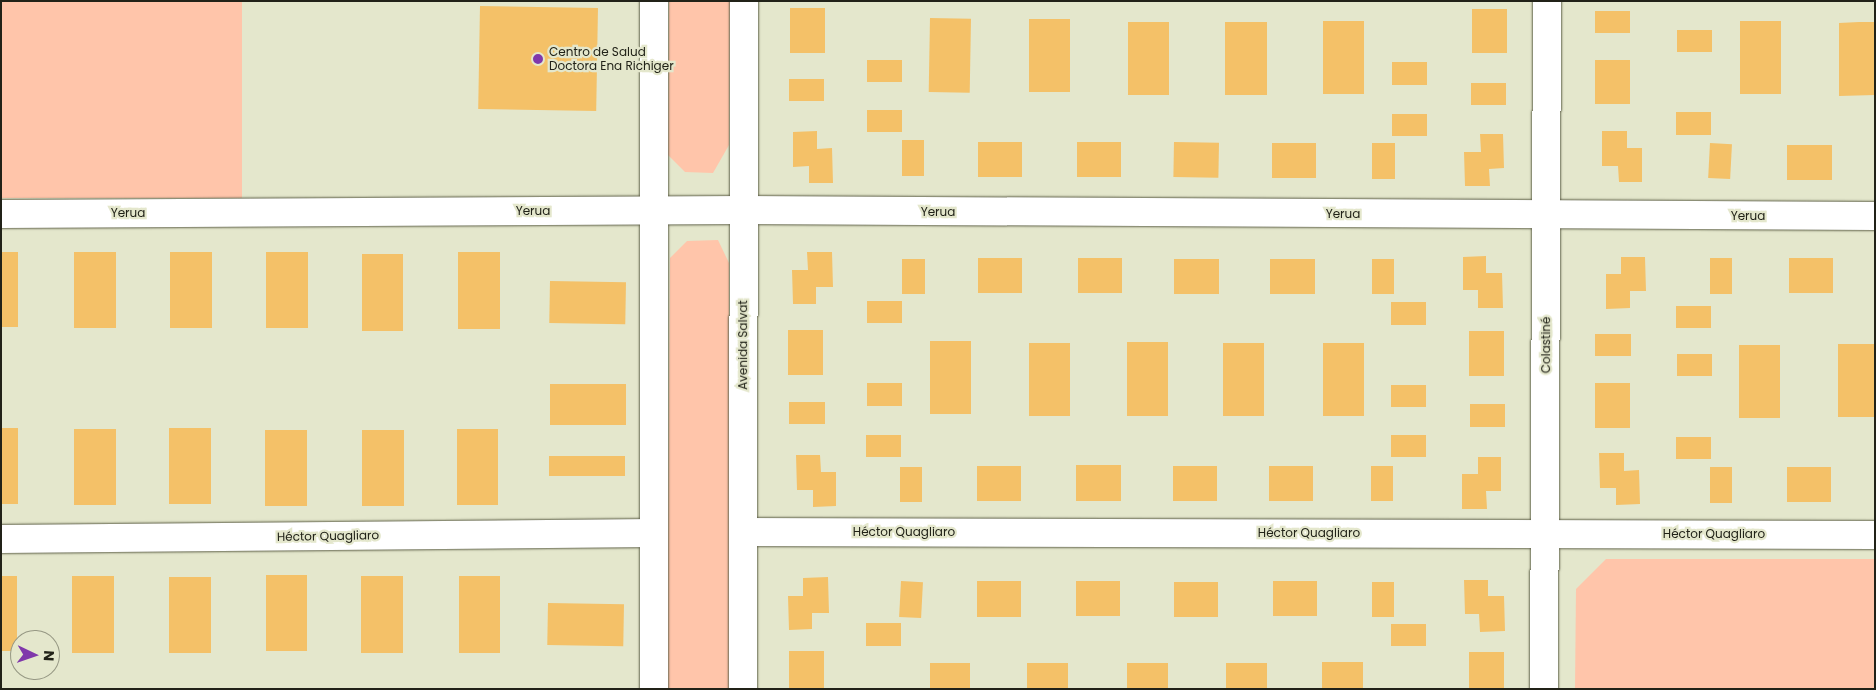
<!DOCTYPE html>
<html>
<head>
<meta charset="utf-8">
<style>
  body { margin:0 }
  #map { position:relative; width:1876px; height:690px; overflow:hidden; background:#e4e7cc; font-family:Poppins,sans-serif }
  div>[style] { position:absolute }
  .green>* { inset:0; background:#ffc5aa; transform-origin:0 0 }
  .building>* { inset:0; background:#f4c168; transform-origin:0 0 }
  .roads { filter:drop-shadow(0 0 1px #5d5f47) drop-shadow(0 0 1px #5d5f47) }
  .street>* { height:28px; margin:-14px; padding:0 14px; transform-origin:14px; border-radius:14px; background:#fff }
  .secondary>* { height:28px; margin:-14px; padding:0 14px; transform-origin:14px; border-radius:14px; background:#fff }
  .dots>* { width:14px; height:14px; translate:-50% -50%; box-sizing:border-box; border:2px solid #e4e7cc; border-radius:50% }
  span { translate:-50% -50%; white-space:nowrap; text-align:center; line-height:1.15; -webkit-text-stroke:4.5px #e4e7cc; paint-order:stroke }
  .poi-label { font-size:12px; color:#212218 }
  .left { translate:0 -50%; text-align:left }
  .street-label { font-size:12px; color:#212218 }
  .frame { position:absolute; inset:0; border:2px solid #212218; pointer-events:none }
  .north { position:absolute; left:10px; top:630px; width:50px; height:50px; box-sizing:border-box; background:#e4e7cc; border:1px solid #969884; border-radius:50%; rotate:93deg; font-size:14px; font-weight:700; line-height:20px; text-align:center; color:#212218 }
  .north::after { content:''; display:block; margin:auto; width:18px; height:22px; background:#8038ab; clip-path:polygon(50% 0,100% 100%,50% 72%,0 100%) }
</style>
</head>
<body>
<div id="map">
  <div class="green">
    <div style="left:1px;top:1px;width:241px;height:197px"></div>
    <div style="clip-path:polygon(669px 1px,730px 1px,729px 145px,713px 173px,685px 172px,668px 155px)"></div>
    <div style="clip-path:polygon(718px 240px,729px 263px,729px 689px,667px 689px,670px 258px,687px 241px)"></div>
    <div style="clip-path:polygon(1606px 559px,1875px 559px,1875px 689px,1575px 689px,1576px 589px)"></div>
  </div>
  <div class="building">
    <div style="left:480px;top:6px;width:118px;height:103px;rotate:1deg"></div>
    <div style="left:790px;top:8px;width:35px;height:45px"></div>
    <div style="left:1472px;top:9px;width:35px;height:44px"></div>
    <div style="left:1595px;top:11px;width:35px;height:22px"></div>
    <div style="left:930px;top:18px;width:41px;height:74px;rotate:1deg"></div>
    <div style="left:1029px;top:19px;width:41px;height:73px"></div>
    <div style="left:1323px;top:21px;width:41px;height:73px"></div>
    <div style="left:1740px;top:21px;width:41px;height:73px"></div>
    <div style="left:1128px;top:22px;width:41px;height:73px"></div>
    <div style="left:1225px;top:22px;width:42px;height:73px"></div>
    <div style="clip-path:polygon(1859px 22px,1875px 22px,1875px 95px,1839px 96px,1839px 23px)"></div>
    <div style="left:1677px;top:30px;width:35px;height:22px"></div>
    <div style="left:867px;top:60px;width:35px;height:22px"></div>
    <div style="left:1595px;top:60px;width:35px;height:44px"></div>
    <div style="left:1392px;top:62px;width:35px;height:23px"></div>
    <div style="left:789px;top:79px;width:35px;height:22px"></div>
    <div style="left:1471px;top:83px;width:35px;height:22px"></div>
    <div style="left:867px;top:110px;width:35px;height:22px"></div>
    <div style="left:1676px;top:112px;width:35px;height:23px"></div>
    <div style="left:1392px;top:114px;width:35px;height:22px"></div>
    <div style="clip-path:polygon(817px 131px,817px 149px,832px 148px,833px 183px,809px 183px,809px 166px,793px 167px,793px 132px)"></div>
    <div style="clip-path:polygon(1602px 131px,1627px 131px,1627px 148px,1642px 148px,1642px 182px,1619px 182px,1618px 166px,1602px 166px)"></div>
    <div style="clip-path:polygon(1480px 134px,1503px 134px,1504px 168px,1489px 169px,1490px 186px,1465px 186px,1464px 152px,1481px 152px)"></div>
    <div style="left:924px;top:140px;width:36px;height:22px;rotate:90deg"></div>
    <div style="left:978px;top:142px;width:44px;height:35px"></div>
    <div style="left:1077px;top:142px;width:44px;height:35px"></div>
    <div style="left:1174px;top:142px;width:45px;height:35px;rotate:1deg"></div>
    <div style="left:1272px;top:143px;width:44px;height:35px"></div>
    <div style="left:1372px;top:143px;width:23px;height:36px"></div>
    <div style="left:1710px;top:143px;width:22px;height:35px;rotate:3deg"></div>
    <div style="left:1787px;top:145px;width:45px;height:35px"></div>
    <div style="left:1px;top:252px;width:17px;height:75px"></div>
    <div style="left:74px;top:252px;width:42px;height:76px"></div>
    <div style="left:170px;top:252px;width:42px;height:76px"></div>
    <div style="left:266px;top:252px;width:42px;height:76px"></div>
    <div style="left:458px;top:252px;width:42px;height:77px"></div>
    <div style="clip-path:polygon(807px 252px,832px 252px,833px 287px,816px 287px,816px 304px,793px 304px,792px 270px,808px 270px)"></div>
    <div style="left:362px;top:254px;width:41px;height:77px"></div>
    <div style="clip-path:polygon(1486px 256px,1486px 273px,1502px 273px,1503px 308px,1478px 308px,1478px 290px,1463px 290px,1463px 257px)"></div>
    <div style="clip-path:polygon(1621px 257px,1645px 257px,1646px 291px,1630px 291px,1630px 308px,1606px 309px,1606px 274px,1621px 274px)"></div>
    <div style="left:978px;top:258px;width:44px;height:35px"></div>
    <div style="left:1078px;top:258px;width:44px;height:35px"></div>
    <div style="left:1710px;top:258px;width:22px;height:36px"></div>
    <div style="left:1789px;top:258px;width:44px;height:35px"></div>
    <div style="left:902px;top:259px;width:23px;height:35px"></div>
    <div style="left:1174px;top:259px;width:45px;height:35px"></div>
    <div style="left:1270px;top:259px;width:45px;height:35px"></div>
    <div style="left:1372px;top:259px;width:22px;height:35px"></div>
    <div style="left:550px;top:281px;width:76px;height:42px;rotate:1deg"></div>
    <div style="left:867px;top:301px;width:35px;height:22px"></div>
    <div style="left:1391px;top:302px;width:35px;height:23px"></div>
    <div style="left:1676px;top:306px;width:35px;height:22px"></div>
    <div style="left:788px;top:330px;width:35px;height:45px"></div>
    <div style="left:1469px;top:331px;width:35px;height:45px"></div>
    <div style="left:1595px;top:334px;width:36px;height:22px"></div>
    <div style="left:930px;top:341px;width:41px;height:73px"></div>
    <div style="left:1168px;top:342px;width:74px;height:41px;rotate:90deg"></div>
    <div style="left:1029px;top:343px;width:41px;height:73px"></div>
    <div style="left:1223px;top:343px;width:41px;height:73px"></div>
    <div style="left:1323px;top:343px;width:41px;height:73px"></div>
    <div style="left:1838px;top:344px;width:37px;height:73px"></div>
    <div style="left:1739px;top:345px;width:41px;height:73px"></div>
    <div style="left:1677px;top:354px;width:35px;height:22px"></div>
    <div style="left:867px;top:383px;width:35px;height:23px"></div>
    <div style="left:1595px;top:383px;width:35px;height:45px"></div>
    <div style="left:550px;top:384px;width:76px;height:41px"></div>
    <div style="left:1391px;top:385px;width:35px;height:22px"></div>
    <div style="left:789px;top:402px;width:36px;height:22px"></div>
    <div style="left:1470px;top:404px;width:35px;height:23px"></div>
    <div style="left:1px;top:428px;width:17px;height:76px"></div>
    <div style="left:169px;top:428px;width:42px;height:76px"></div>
    <div style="left:74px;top:429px;width:42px;height:76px"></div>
    <div style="left:457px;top:429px;width:41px;height:76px"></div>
    <div style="left:265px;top:430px;width:42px;height:76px"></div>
    <div style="left:362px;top:430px;width:42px;height:76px"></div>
    <div style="left:866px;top:435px;width:35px;height:22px"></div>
    <div style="left:1391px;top:435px;width:35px;height:22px"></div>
    <div style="left:1676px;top:437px;width:35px;height:22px"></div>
    <div style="clip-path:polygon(1599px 453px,1624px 453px,1624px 471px,1639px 470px,1640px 504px,1616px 505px,1616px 488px,1600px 488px)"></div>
    <div style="clip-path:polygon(796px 455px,820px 455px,821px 472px,836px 472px,836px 506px,813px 507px,813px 490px,797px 490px)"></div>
    <div style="left:549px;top:456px;width:76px;height:20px"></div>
    <div style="clip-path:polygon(1478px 457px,1501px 457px,1501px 491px,1486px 491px,1487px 509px,1462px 509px,1462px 474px,1478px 474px)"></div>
    <div style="left:1076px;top:465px;width:45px;height:36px"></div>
    <div style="left:977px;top:466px;width:44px;height:35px"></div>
    <div style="left:1173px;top:466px;width:44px;height:35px"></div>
    <div style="left:1269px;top:466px;width:44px;height:35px"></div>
    <div style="left:1371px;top:466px;width:22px;height:35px"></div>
    <div style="left:900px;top:467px;width:22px;height:35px"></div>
    <div style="left:1710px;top:467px;width:22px;height:36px"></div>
    <div style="left:1787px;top:467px;width:44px;height:35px"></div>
    <div style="left:266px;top:575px;width:41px;height:76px"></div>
    <div style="left:1px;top:576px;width:16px;height:75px"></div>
    <div style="left:72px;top:576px;width:42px;height:77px"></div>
    <div style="left:361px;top:576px;width:42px;height:77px"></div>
    <div style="left:459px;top:576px;width:41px;height:77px"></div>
    <div style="left:169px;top:577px;width:42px;height:76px"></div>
    <div style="clip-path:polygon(828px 577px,829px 613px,812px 613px,812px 629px,789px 630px,788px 596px,803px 596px,803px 578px)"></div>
    <div style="clip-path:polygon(1464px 580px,1488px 580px,1488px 596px,1504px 596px,1505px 631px,1480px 632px,1479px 614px,1465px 614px)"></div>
    <div style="left:901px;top:581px;width:22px;height:36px;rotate:3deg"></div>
    <div style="left:977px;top:581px;width:44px;height:36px"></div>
    <div style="left:1076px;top:581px;width:44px;height:35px"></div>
    <div style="left:1273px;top:581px;width:44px;height:35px"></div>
    <div style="left:1174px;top:582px;width:44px;height:35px"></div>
    <div style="left:1372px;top:582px;width:22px;height:35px"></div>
    <div style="left:548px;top:603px;width:76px;height:42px;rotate:1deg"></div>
    <div style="left:866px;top:623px;width:35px;height:23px"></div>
    <div style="left:1391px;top:624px;width:35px;height:22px"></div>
    <div style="left:789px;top:651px;width:35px;height:38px"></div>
    <div style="left:1469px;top:652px;width:35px;height:37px"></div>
    <div style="left:1322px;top:662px;width:41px;height:27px"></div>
    <div style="left:930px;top:663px;width:40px;height:26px"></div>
    <div style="left:1027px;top:663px;width:41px;height:26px"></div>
    <div style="left:1127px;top:663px;width:41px;height:26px"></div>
    <div style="left:1226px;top:663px;width:41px;height:26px"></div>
  </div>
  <div class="roads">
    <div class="street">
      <div style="left:1px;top:214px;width:743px;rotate:-0.31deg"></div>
      <div style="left:744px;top:210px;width:1131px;rotate:0.3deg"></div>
      <div style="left:743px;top:532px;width:1132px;rotate:0.15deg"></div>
      <div style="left:1px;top:539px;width:653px;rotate:-0.53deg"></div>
      <div style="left:1544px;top:689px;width:688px;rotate:-89.75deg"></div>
    </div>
    <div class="secondary">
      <div style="left:654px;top:689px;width:688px;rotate:-90deg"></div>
      <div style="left:743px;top:689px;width:688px;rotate:-89.92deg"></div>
    </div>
  </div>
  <div class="dots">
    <div style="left:538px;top:59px;background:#8038ab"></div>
  </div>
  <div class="poi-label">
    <span class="left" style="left:549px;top:59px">Centro de Salud<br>Doctora Ena Richiger</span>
  </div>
  <div class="street-label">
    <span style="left:533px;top:211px">Yerua</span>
    <span style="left:938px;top:212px">Yerua</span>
    <span style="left:128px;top:213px">Yerua</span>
    <span style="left:1343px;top:214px">Yerua</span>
    <span style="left:1748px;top:216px">Yerua</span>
    <span style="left:743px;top:345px;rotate:-90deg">Avenida Salvat</span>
    <span style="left:1546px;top:345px;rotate:-90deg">Colastiné</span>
    <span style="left:904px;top:532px">Héctor Quagliaro</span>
    <span style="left:1309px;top:533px">Héctor Quagliaro</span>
    <span style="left:1714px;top:534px">Héctor Quagliaro</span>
    <span style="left:328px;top:536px;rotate:-1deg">Héctor Quagliaro</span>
  </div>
  <div class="frame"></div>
  <div class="north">N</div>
</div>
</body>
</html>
